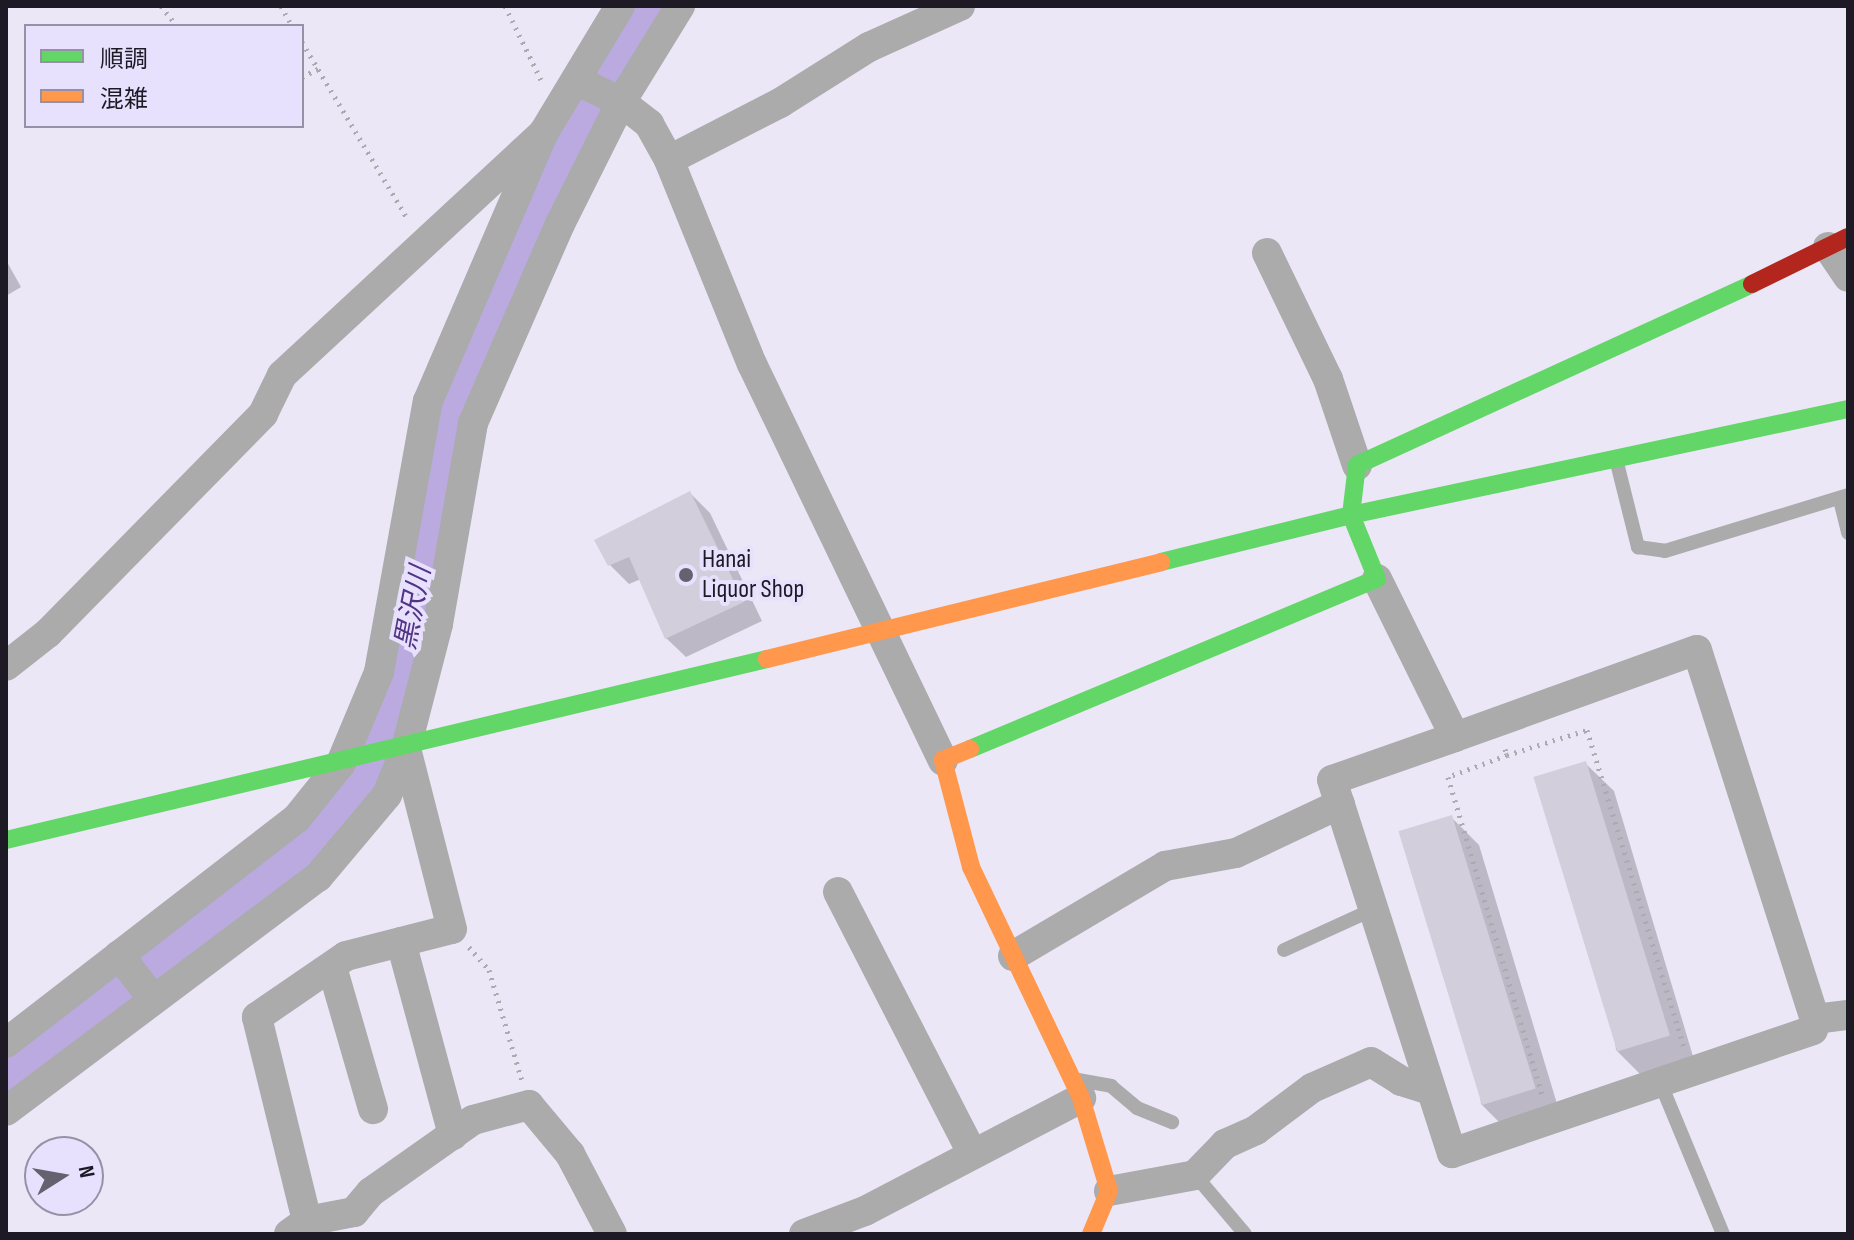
<!DOCTYPE html>
<html>
<head>
<meta charset="utf-8">
<style>
  body { margin:0 }
  #map { position:relative; width:1854px; height:1240px; overflow:hidden; background:#ece7f7; font-family:"Sofia Sans Condensed","Noto Sans JP",sans-serif }
  div>[style] { position:absolute }
  .shadow>* { inset:0; background:#0003 }
  .river>* { height:50px; margin:-25px; padding:0 25px; transform-origin:25px; border-radius:25px; background:#baaae0 }
  .building>* { inset:0; background:#d2cedc; transform-origin:0 0 }
  .path>* { height:5px; margin-top:-2.5px; transform-origin:0; background:repeating-linear-gradient(90deg,#abaaae 0 2px,transparent 0 8px) }
  .lane>* { height:14px; margin:-7px; padding:0 7px; transform-origin:7px; border-radius:7px; background:#ababab }
  .street>* { height:30px; margin:-15px; padding:0 15px; transform-origin:15px; border-radius:15px; background:#ababab }
  .fast>* { height:18px; margin:-9px; padding:0 9px; transform-origin:9px; border-radius:9px; background:#63d668 }
  .slow>* { height:18px; margin:-9px; padding:0 9px; transform-origin:9px; border-radius:9px; background:#ff974d }
  .jam>* { height:18px; margin:-9px; padding:0 9px; transform-origin:9px; border-radius:9px; background:#b3261e }
  .dots>* { width:22px; height:22px; translate:-50% -50%; box-sizing:border-box; border:4px solid #e8e1fd; border-radius:50% }
  span { translate:-50% -50%; white-space:nowrap; text-align:center; line-height:1.15; -webkit-text-stroke:8px #e8e1fd; paint-order:stroke }
  .poi-label { font-size:26px; color:#1d1a26 }
  .left { translate:0 -50%; text-align:left }
  .water-label { font-size:28px; color:#523386; font-style:italic }
  .frame { position:absolute; inset:0; border:8px solid #1d1a26; pointer-events:none }
  .legend { position:absolute; left:24px; top:24px; width:280px; height:104px; box-sizing:border-box; background:#e8e1fd; border:2px solid #9791a7; margin:0; padding:10px 14px; list-style:none; font-size:24px; color:#1d1a26 }
  .legend li { display:flex; align-items:center; gap:16px; height:40px }
  .legend b { width:40px; border:2px solid #9791a7 }
  .north { position:absolute; left:24px; top:1136px; width:80px; height:80px; box-sizing:border-box; background:#e8e1fd; border:2px solid #9791a7; border-radius:50%; rotate:79deg; font-size:22px; font-weight:700; line-height:32px; text-align:center; color:#1d1a26 }
  .north::after { content:''; display:block; margin:auto; width:28px; height:36px; background:#65626f; clip-path:polygon(50% 0,100% 100%,50% 72%,0 100%) }
</style>
</head>
<body>
<div id="map">
  <div class="shadow">
    <div style="clip-path:polygon(6px 260px,21px 287px,6px 296px)"></div>
    <div style="clip-path:polygon(690px 493px,710px 513px,762px 621px,686px 657px,666px 638px,641px 579px,629px 584px,610px 565px)"></div>
    <div style="clip-path:polygon(1586px 764px,1614px 791px,1695px 1063px,1644px 1078px,1616px 1050px)"></div>
    <div style="clip-path:polygon(1451px 817px,1479px 845px,1561px 1117px,1509px 1132px,1481px 1104px)"></div>
  </div>
  <div class="river">
    <div style="left:6px;top:1080px;width:341px;rotate:-36.5deg"></div>
    <div style="left:280px;top:877px;width:95px;rotate:-43.7deg"></div>
    <div style="left:349px;top:811px;width:124px;rotate:-67.2deg"></div>
    <div style="left:397px;top:697px;width:258px;rotate:-78.8deg"></div>
    <div style="left:447px;top:444px;width:94px;rotate:-70deg"></div>
    <div style="left:479px;top:356px;width:184px;rotate:-66.2deg"></div>
    <div style="left:553px;top:188px;width:206px;rotate:-61.9deg"></div>
  </div>
  <div class="building">
    <div style="clip-path:polygon(690px 491px,744px 602px,665px 639px,629px 557px,608px 566px,594px 540px)"></div>
    <div style="left:1586px;top:761px;width:287px;height:55px;rotate:73deg"></div>
    <div style="left:1452px;top:815px;width:286px;height:56px;rotate:73deg"></div>
  </div>
  <div class="path">
    <div style="left:161px;top:6px;width:26px;rotate:51deg"></div>
    <div style="left:281px;top:6px;width:23px;rotate:61deg"></div>
    <div style="left:505px;top:6px;width:87px;rotate:64deg"></div>
    <div style="left:302px;top:42px;width:207px;rotate:59.2deg"></div>
    <div style="left:302px;top:77px;width:18px;rotate:-27deg"></div>
    <div style="left:1505px;top:749px;width:6px;rotate:72deg"></div>
    <div style="left:1507px;top:755px;width:84px;rotate:-17.4deg"></div>
    <div style="left:1587px;top:730px;width:332px;rotate:73deg"></div>
    <div style="left:1507px;top:755px;width:63px;rotate:159.6deg"></div>
    <div style="left:1448px;top:777px;width:332px;rotate:73.5deg"></div>
    <div style="left:469px;top:947px;width:30px;rotate:49deg"></div>
    <div style="left:489px;top:970px;width:116px;rotate:73.4deg"></div>
  </div>
  <div class="lane">
    <div style="left:1617px;top:463px;width:87px;rotate:76deg"></div>
    <div style="left:1638px;top:547px;width:27px;rotate:8deg"></div>
    <div style="left:1665px;top:551px;width:191px;rotate:-17deg"></div>
    <div style="left:1840px;top:500px;width:34px;rotate:76deg"></div>
    <div style="left:1284px;top:950px;width:99px;rotate:-24.5deg"></div>
    <div style="left:1078px;top:1080px;width:34px;rotate:10deg"></div>
    <div style="left:1111px;top:1086px;width:34px;rotate:40deg"></div>
    <div style="left:1137px;top:1108px;width:38px;rotate:22deg"></div>
    <div style="left:1660px;top:1082px;width:165px;rotate:67.5deg"></div>
    <div style="left:1195px;top:1175px;width:77px;rotate:49.7deg"></div>
  </div>
  <div class="street">
    <div style="left:578px;top:81px;width:48px;rotate:26deg"></div>
    <div style="left:621px;top:102px;width:36px;rotate:38deg"></div>
    <div style="left:649px;top:124px;width:41px;rotate:60.9deg"></div>
    <div style="left:669px;top:160px;width:220px;rotate:67.9deg"></div>
    <div style="left:752px;top:364px;width:440px;rotate:64.3deg"></div>
    <div style="left:669px;top:160px;width:125px;rotate:-27.2deg"></div>
    <div style="left:780px;top:103px;width:105px;rotate:-32.2deg"></div>
    <div style="left:869px;top:47px;width:100px;rotate:-24.3deg"></div>
    <div style="left:1828px;top:247px;width:36px;rotate:56deg"></div>
    <div style="left:1267px;top:253px;width:140px;rotate:64.2deg"></div>
    <div style="left:1328px;top:379px;width:91px;rotate:71.4deg"></div>
    <div style="left:1377px;top:579px;width:176px;rotate:63.7deg"></div>
    <div style="left:1455px;top:737px;width:130px;rotate:160.7deg"></div>
    <div style="left:1332px;top:780px;width:392px;rotate:72.2deg"></div>
    <div style="left:1452px;top:1153px;width:381px;rotate:-18.8deg"></div>
    <div style="left:1813px;top:1030px;width:11px;rotate:-80deg"></div>
    <div style="left:1815px;top:1019px;width:33px;rotate:-7deg"></div>
    <div style="left:6px;top:666px;width:53px;rotate:-38.2deg"></div>
    <div style="left:48px;top:633px;width:307px;rotate:-45.5deg"></div>
    <div style="left:263px;top:414px;width:43px;rotate:-64deg"></div>
    <div style="left:282px;top:375px;width:357px;rotate:-42.8deg"></div>
    <div style="left:544px;top:132px;width:147px;rotate:-58.9deg"></div>
    <div style="left:1455px;top:737px;width:257px;rotate:-19.8deg"></div>
    <div style="left:1697px;top:650px;width:387px;rotate:72.3deg"></div>
    <div style="left:838px;top:892px;width:291px;rotate:62.8deg"></div>
    <div style="left:401px;top:942px;width:200px;rotate:74.9deg"></div>
    <div style="left:119px;top:955px;width:56px;rotate:52.3deg"></div>
    <div style="left:1013px;top:956px;width:177px;rotate:-30.6deg"></div>
    <div style="left:1165px;top:866px;width:72px;rotate:-10.4deg"></div>
    <div style="left:1236px;top:853px;width:115px;rotate:-25.2deg"></div>
    <div style="left:332px;top:967px;width:148px;rotate:73.9deg"></div>
    <div style="left:6px;top:1043px;width:368px;rotate:-37.7deg"></div>
    <div style="left:297px;top:818px;width:70px;rotate:-51.3deg"></div>
    <div style="left:341px;top:763px;width:99px;rotate:-67.3deg"></div>
    <div style="left:379px;top:672px;width:275px;rotate:-79.8deg"></div>
    <div style="left:428px;top:401px;width:293px;rotate:-66.7deg"></div>
    <div style="left:6px;top:1111px;width:390px;rotate:-36.9deg"></div>
    <div style="left:318px;top:877px;width:107px;rotate:-49.9deg"></div>
    <div style="left:387px;top:795px;width:51px;rotate:-68deg"></div>
    <div style="left:406px;top:748px;width:128px;rotate:-75.5deg"></div>
    <div style="left:438px;top:624px;width:204px;rotate:-80.1deg"></div>
    <div style="left:473px;top:423px;width:217px;rotate:-66.4deg"></div>
    <div style="left:560px;top:224px;width:136px;rotate:-63.4deg"></div>
    <div style="left:621px;top:102px;width:113px;rotate:-58.4deg"></div>
    <div style="left:1109px;top:1191px;width:87px;rotate:-10.5deg"></div>
    <div style="left:1195px;top:1175px;width:43px;rotate:-45.9deg"></div>
    <div style="left:1225px;top:1144px;width:34px;rotate:-24deg"></div>
    <div style="left:1256px;top:1130px;width:70px;rotate:-36.9deg"></div>
    <div style="left:1312px;top:1088px;width:64px;rotate:-23.8deg"></div>
    <div style="left:1371px;top:1062px;width:36px;rotate:32deg"></div>
    <div style="left:1401px;top:1081px;width:31px;rotate:17deg"></div>
    <div style="left:307px;top:1221px;width:210px;rotate:-103.8deg"></div>
    <div style="left:257px;top:1017px;width:108px;rotate:-34.4deg"></div>
    <div style="left:346px;top:956px;width:109px;rotate:-14.3deg"></div>
    <div style="left:452px;top:929px;width:187px;rotate:-104.3deg"></div>
    <div style="left:289px;top:1234px;width:22px;rotate:-36deg"></div>
    <div style="left:307px;top:1221px;width:48px;rotate:-10.8deg"></div>
    <div style="left:354px;top:1212px;width:26px;rotate:-50deg"></div>
    <div style="left:371px;top:1192px;width:125px;rotate:-35.2deg"></div>
    <div style="left:473px;top:1120px;width:58px;rotate:-15deg"></div>
    <div style="left:529px;top:1105px;width:64px;rotate:50.1deg"></div>
    <div style="left:570px;top:1154px;width:90px;rotate:62.3deg"></div>
    <div style="left:804px;top:1234px;width:65px;rotate:-20.7deg"></div>
    <div style="left:865px;top:1211px;width:244px;rotate:-27.6deg"></div>
  </div>
  <div class="fast">
    <div style="left:1161px;top:562px;width:196px;rotate:-13.9deg"></div>
    <div style="left:1351px;top:515px;width:508px;rotate:-12.04deg"></div>
    <div style="left:970px;top:749px;width:441px;rotate:-22.7deg"></div>
    <div style="left:1377px;top:579px;width:69px;rotate:-112.1deg"></div>
    <div style="left:1351px;top:515px;width:50px;rotate:-83.2deg"></div>
    <div style="left:1357px;top:465px;width:434px;rotate:-24.6deg"></div>
    <div style="left:6px;top:840px;width:782px;rotate:-13.38deg"></div>
  </div>
  <div class="slow">
    <div style="left:767px;top:659px;width:406px;rotate:-13.8deg"></div>
    <div style="left:970px;top:749px;width:29px;rotate:158deg"></div>
    <div style="left:943px;top:760px;width:111px;rotate:75.3deg"></div>
    <div style="left:971px;top:867px;width:256px;rotate:64.5deg"></div>
    <div style="left:1081px;top:1098px;width:97px;rotate:73.2deg"></div>
    <div style="left:1109px;top:1191px;width:47px;rotate:112.7deg"></div>
  </div>
  <div class="jam">
    <div style="left:1752px;top:284px;width:107px;rotate:-26.1deg"></div>
  </div>
  <div class="dots">
    <div style="left:686px;top:575px;background:#65626f"></div>
  </div>
  <div class="poi-label">
    <span class="left" style="left:702px;top:575px">Hanai<br>Liquor Shop</span>
  </div>
  <div class="water-label">
    <span style="left:414px;top:608px;rotate:-79deg">黒沢川</span>
  </div>
  <div class="frame"></div>
  <ul class="legend">
  <li><b style="height:10px;background:#63d668"></b>順調</li>
  <li><b style="height:10px;background:#ff974d"></b>混雑</li>
  </ul>
  <div class="north">N</div>
</div>
</body>
</html>
